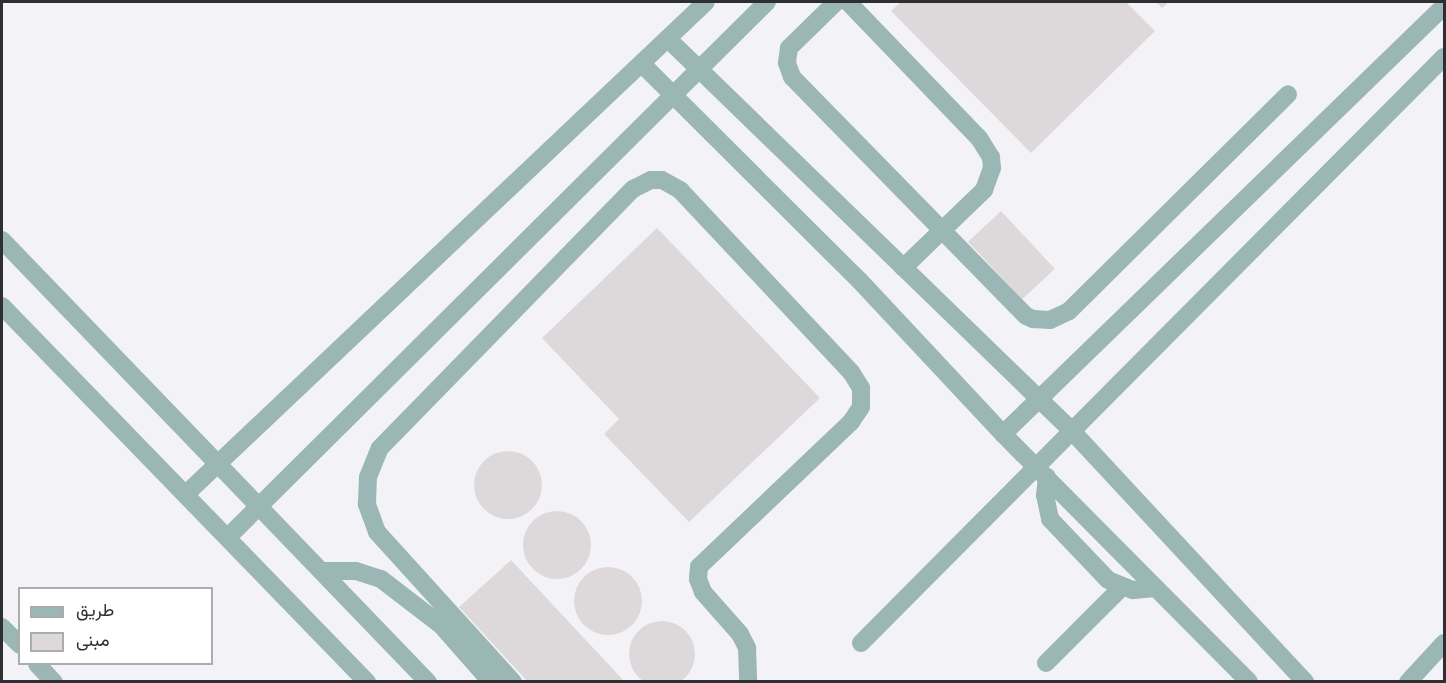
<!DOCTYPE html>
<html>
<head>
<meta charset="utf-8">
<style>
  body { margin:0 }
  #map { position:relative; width:1446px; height:683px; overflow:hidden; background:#f3f3f7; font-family:Helvetica,Vazirmatn,sans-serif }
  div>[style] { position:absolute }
  .building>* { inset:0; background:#ddd9da; transform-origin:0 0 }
  .round { border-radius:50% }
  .minor>* { height:18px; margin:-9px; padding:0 9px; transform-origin:9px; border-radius:9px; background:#9ab7b6 }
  span { translate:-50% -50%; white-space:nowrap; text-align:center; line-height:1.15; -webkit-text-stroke:4.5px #fff; paint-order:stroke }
  .frame { position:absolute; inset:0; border:3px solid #2e2f30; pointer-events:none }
  .legend { position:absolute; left:18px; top:587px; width:195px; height:78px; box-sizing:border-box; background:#fff; border:2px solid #abacac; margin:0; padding:8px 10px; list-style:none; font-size:18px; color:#2e2f30 }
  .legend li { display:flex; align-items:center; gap:12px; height:30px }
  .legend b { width:30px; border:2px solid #abacac }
</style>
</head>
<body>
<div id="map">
  <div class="building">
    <div style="clip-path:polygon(901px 2px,1126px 2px,1155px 31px,1031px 153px,891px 11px)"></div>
    <div style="clip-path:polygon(1156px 2px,1169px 2px,1162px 8px)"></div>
    <div style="left:1001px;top:211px;width:79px;height:45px;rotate:47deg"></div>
    <div style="clip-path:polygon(657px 228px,820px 398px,689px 522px,604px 434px,619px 419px,542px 338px)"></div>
    <div class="round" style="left:474px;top:451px;width:68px;height:68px"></div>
    <div class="round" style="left:523px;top:511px;width:68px;height:68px"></div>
    <div style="clip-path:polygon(511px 560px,625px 682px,528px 682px,459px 607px)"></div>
    <div class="round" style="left:574px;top:567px;width:68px;height:68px"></div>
    <div class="round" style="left:629px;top:621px;width:66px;height:66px"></div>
  </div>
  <div class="minor">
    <div style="left:836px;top:2px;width:66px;rotate:135.6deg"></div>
    <div style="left:789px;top:48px;width:15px;rotate:98deg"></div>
    <div style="left:787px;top:63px;width:15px;rotate:70deg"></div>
    <div style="left:792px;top:77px;width:334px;rotate:45.6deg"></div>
    <div style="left:1026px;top:316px;width:8px;rotate:23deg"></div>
    <div style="left:1033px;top:319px;width:17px;rotate:3deg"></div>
    <div style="left:1050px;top:320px;width:21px;rotate:-25deg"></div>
    <div style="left:1069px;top:311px;width:308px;rotate:-44.7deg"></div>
    <div style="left:848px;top:2px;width:189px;rotate:46.1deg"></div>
    <div style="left:979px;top:138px;width:22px;rotate:58deg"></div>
    <div style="left:991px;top:157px;width:11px;rotate:85deg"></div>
    <div style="left:992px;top:168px;width:23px;rotate:110deg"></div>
    <div style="left:984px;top:190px;width:112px;rotate:136.1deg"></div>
    <div style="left:668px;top:39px;width:562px;rotate:44.13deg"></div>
    <div style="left:1071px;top:430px;width:344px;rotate:47.1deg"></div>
    <div style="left:642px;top:64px;width:306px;rotate:44.9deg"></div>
    <div style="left:859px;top:280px;width:211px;rotate:46.9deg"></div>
    <div style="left:1003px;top:434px;width:349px;rotate:45.2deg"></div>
    <div style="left:2px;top:240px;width:614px;rotate:46.06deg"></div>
    <div style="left:2px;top:306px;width:524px;rotate:45.85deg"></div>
    <div style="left:1003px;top:434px;width:615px;rotate:-44.14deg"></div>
    <div style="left:1047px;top:477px;width:18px;rotate:96deg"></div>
    <div style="left:1045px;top:495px;width:25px;rotate:78deg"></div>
    <div style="left:1050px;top:519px;width:84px;rotate:46.4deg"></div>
    <div style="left:1108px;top:580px;width:27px;rotate:22deg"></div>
    <div style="left:1133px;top:590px;width:23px;rotate:-5deg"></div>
    <div style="left:187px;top:493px;width:714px;rotate:-43.41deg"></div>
    <div style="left:229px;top:536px;width:758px;rotate:-44.79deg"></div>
    <div style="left:324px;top:571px;width:32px"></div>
    <div style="left:356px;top:571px;width:26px;rotate:18deg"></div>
    <div style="left:381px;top:579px;width:76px;rotate:37.5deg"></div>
    <div style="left:441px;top:625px;width:76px;rotate:48.7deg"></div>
    <div style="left:2px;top:627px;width:25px;rotate:45deg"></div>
    <div style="left:861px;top:643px;width:827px;rotate:-45.15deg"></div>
    <div style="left:1046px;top:663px;width:107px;rotate:-45deg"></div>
    <div style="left:37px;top:664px;width:25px;rotate:47deg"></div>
    <div style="left:513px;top:682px;width:202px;rotate:-132.2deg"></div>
    <div style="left:377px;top:532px;width:30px;rotate:-110deg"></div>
    <div style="left:367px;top:504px;width:27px;rotate:-88deg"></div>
    <div style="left:368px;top:477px;width:31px;rotate:-68deg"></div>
    <div style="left:380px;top:448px;width:362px;rotate:-45.7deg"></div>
    <div style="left:633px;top:189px;width:20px;rotate:-27deg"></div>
    <div style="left:651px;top:180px;width:11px"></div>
    <div style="left:662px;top:180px;width:21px;rotate:29deg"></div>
    <div style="left:680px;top:190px;width:250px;rotate:46.8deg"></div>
    <div style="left:851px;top:372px;width:19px;rotate:58deg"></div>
    <div style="left:861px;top:388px;width:19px;rotate:90deg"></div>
    <div style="left:861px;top:407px;width:18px;rotate:124deg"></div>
    <div style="left:851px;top:422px;width:210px;rotate:136.4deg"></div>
    <div style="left:699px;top:567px;width:12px;rotate:95deg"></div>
    <div style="left:698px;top:579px;width:14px;rotate:69deg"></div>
    <div style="left:703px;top:592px;width:56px;rotate:48.6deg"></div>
    <div style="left:740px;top:634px;width:16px;rotate:63deg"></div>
    <div style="left:747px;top:648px;width:34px;rotate:88deg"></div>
    <div style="left:1408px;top:682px;width:53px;rotate:-47.3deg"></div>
  </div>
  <div class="frame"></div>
  <ul class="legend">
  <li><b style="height:8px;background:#9ab7b6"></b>طريق</li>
  <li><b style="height:16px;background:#ddd9da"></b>مبنى</li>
  </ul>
</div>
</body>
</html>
